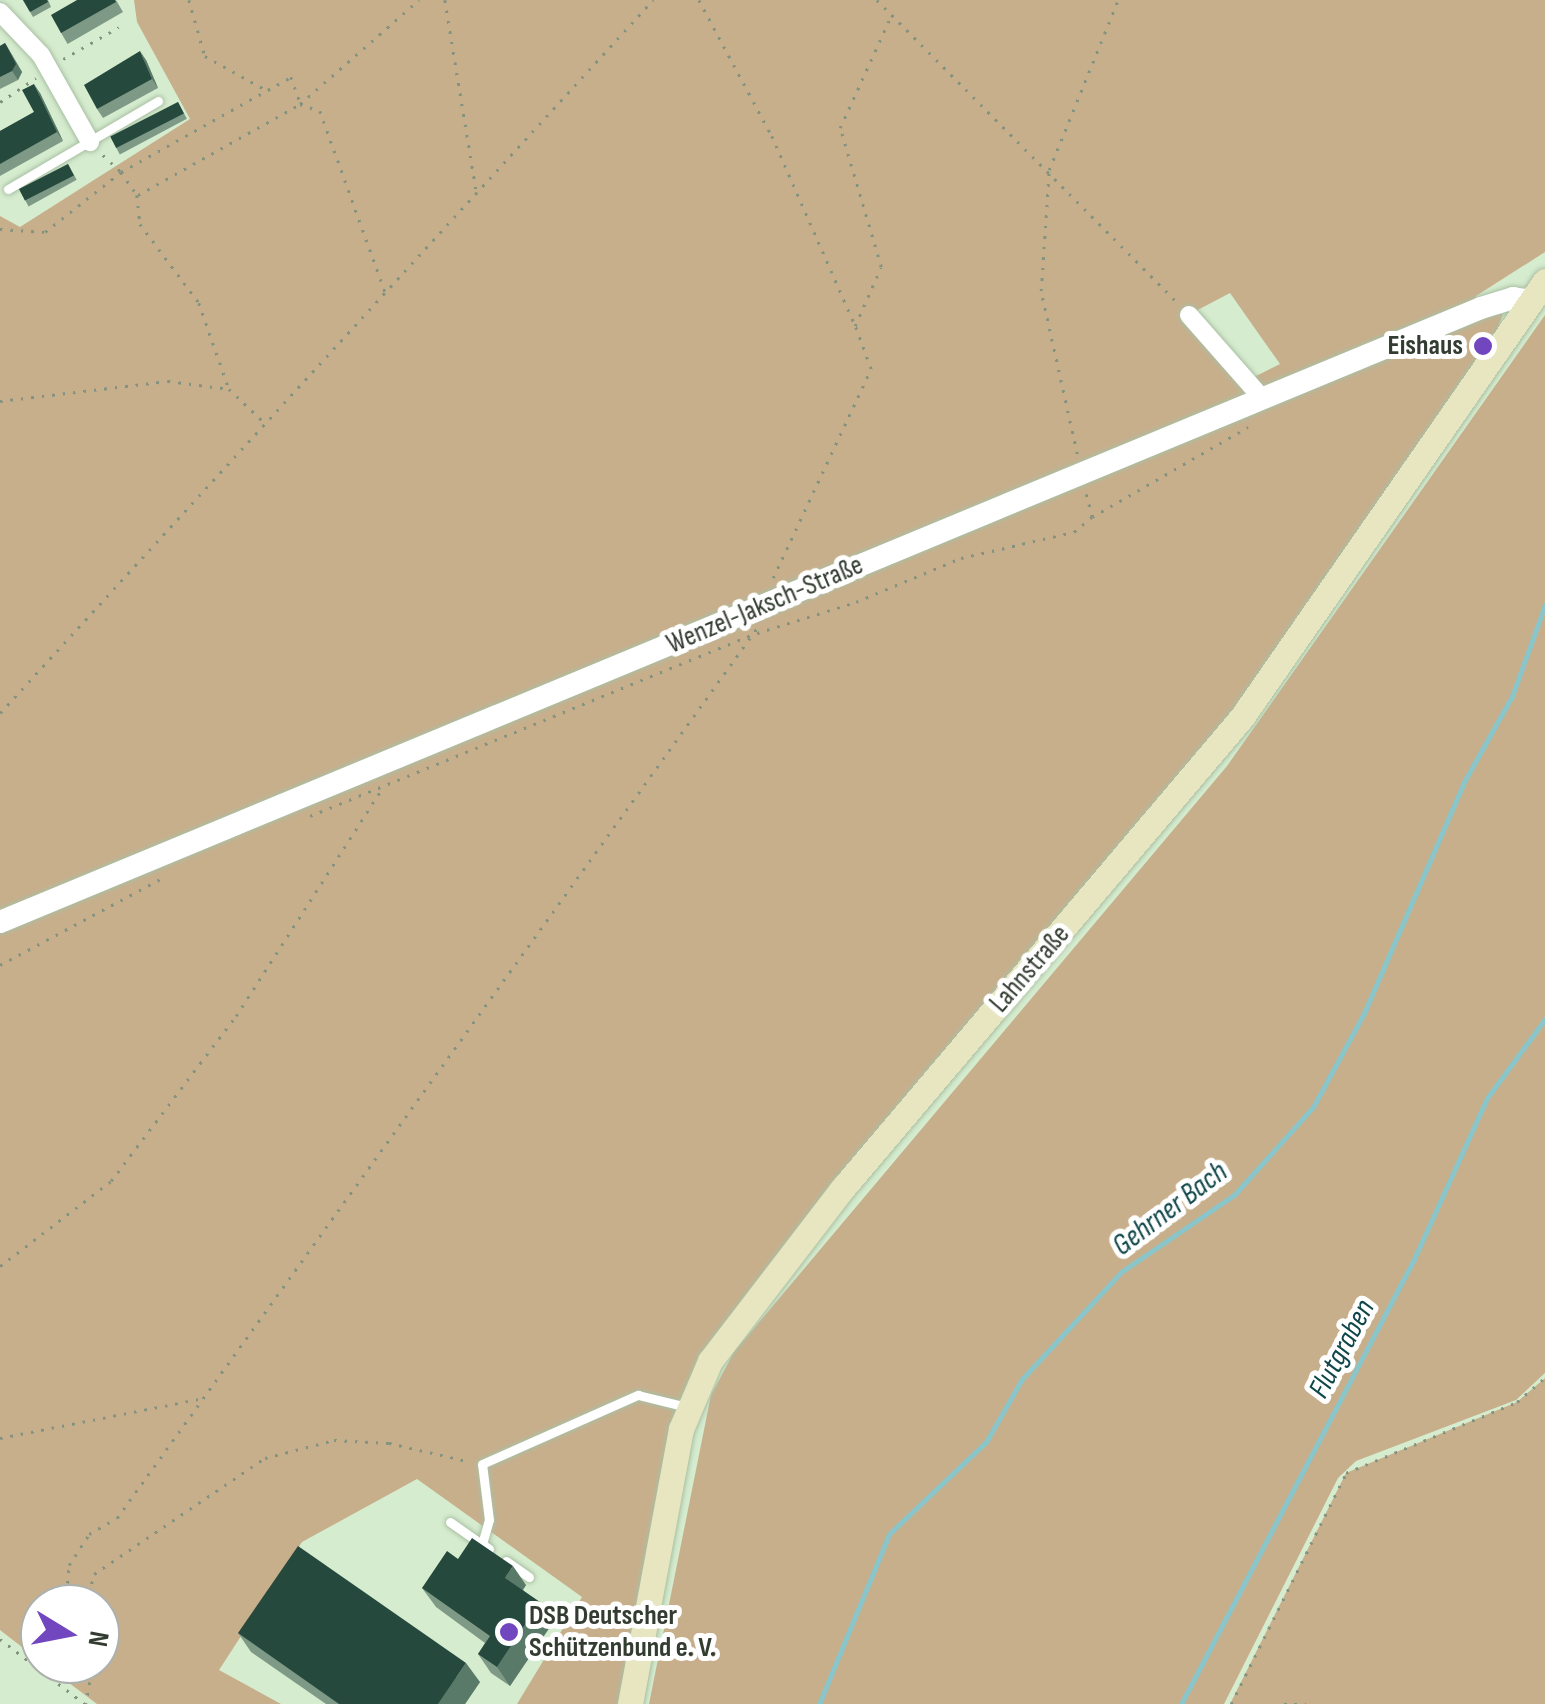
<!DOCTYPE html>
<html>
<head>
<meta charset="utf-8">
<style>
  body { margin:0 }
  #map { position:relative; width:1545px; height:1704px; overflow:hidden; background:#d5ecce; font-family:"Sofia Sans Condensed",sans-serif }
  div>[style] { position:absolute }
  .green>* { inset:0; background:#c8af8c }
  .stream>* { height:5px; margin:-2.5px; padding:0 2.5px; transform-origin:2.5px; border-radius:2.5px; background:#8ac5ca }
  .path>* { height:2.5px; margin-top:-1.25px; transform-origin:0; background:repeating-linear-gradient(90deg,#83937f 0 2.5px,transparent 0 10.5px) }
  .roads { filter:drop-shadow(0 0 2px #a9bfa3) drop-shadow(0 0 2px #a9bfa3) }
  .service>* { height:9px; margin:-4.5px; padding:0 4.5px; transform-origin:4.5px; border-radius:4.5px; background:#fff }
  .minor>* { height:18px; margin:-9px; padding:0 9px; transform-origin:9px; border-radius:9px; background:#fff }
  .tertiary>* { height:22px; margin:-11px; padding:0 11px; transform-origin:11px; border-radius:11px; background:#fff }
  .secondary>* { height:25px; margin:-12.5px; padding:0 12.5px; transform-origin:12.5px; border-radius:12.5px; background:#e7e6c0 }
  .wall>* { inset:0; background:#7e9a86; transform-origin:0 0 }
  .shaded-wall>* { inset:0; background:#5a7a69 }
  .building>* { inset:0; background:#26493e; transform-origin:0 0 }
  .dots>* { width:28px; height:28px; translate:-50% -50%; box-sizing:border-box; border:5px solid #fff; border-radius:50% }
  span { translate:-50% -50%; white-space:nowrap; text-align:center; line-height:1.15; -webkit-text-stroke:10px #fff; paint-order:stroke }
  .poi-label { font-size:28px; color:#333c31; font-weight:700 }
  .right { translate:-100% -50%; text-align:right }
  .left { translate:0 -50%; text-align:left }
  .street-label { font-size:28px; color:#333c31 }
  .water-label { font-size:30px; color:#10474a; font-style:italic }
  .north { position:absolute; left:20px; top:1584px; width:100px; height:100px; box-sizing:border-box; background:#fff; border:2px solid #adb1ad; border-radius:50%; rotate:100deg; font-size:28px; font-weight:700; line-height:40px; text-align:center; color:#333c31 }
  .north::after { content:''; display:block; margin:auto; width:35px; height:45px; background:#7146be; clip-path:polygon(50% 0,100% 100%,50% 72%,0 100%) }
</style>
</head>
<body>
<div id="map">
  <div class="green">
    <div style="clip-path:polygon(evenodd,134px 0,1545px 0,1545px 252px,1476px 296px,1478px 313px,1503px 314px,1497px 331px,1279px 649px,1176px 784px,695px 1368px,620px 1704px,517px 1704px,582px 1597px,417px 1479px,302px 1542px,219px 1670px,281px 1704px,97px 1704px,44px 1664px,100px 1664px,100px 1604px,40px 1604px,40px 1661px,0 1630px,0 216px,20px 227px,190px 119px,137px 22px,134px 0,1230px 293px,1280px 364px,1250px 379px,1190px 314px,1230px 293px)"></div>
    <div style="clip-path:polygon(1545px 315px,1545px 1373px,1516px 1400px,1356px 1461px,1338px 1478px,1224px 1704px,649px 1704px,711px 1395px,734px 1352px,1227px 766px)"></div>
    <div style="clip-path:polygon(1545px 1378px,1545px 1704px,1230px 1704px,1346px 1473px,1517px 1402px)"></div>
  </div>
  <div class="stream">
    <div style="left:819px;top:1704px;width:184px;rotate:-67.6deg"></div>
    <div style="left:889px;top:1534px;width:134px;rotate:-43.5deg"></div>
    <div style="left:986px;top:1442px;width:73px;rotate:-60.3deg"></div>
    <div style="left:1022px;top:1379px;width:146px;rotate:-47.2deg"></div>
    <div style="left:1121px;top:1272px;width:137px;rotate:-34.3deg"></div>
    <div style="left:1234px;top:1195px;width:118px;rotate:-48.1deg"></div>
    <div style="left:1313px;top:1107px;width:107px;rotate:-61.5deg"></div>
    <div style="left:1364px;top:1013px;width:254px;rotate:-66.6deg"></div>
    <div style="left:1465px;top:780px;width:96px;rotate:-60.8deg"></div>
    <div style="left:1512px;top:696px;width:97px;rotate:-70.1deg"></div>
    <div style="left:1181px;top:1704px;width:502px;rotate:-62.36deg"></div>
    <div style="left:1414px;top:1259px;width:177px;rotate:-65.6deg"></div>
    <div style="left:1487px;top:1098px;width:98px;rotate:-53.7deg"></div>
  </div>
  <div class="path">
    <div style="left:189px;top:0;width:58px;rotate:74.1deg"></div>
    <div style="left:205px;top:56px;width:70px;rotate:29.1deg"></div>
    <div style="left:445px;top:0;width:198px;rotate:80.7deg"></div>
    <div style="left:699px;top:0;width:154px;rotate:61.8deg"></div>
    <div style="left:772px;top:136px;width:206px;rotate:66.3deg"></div>
    <div style="left:877px;top:0;width:429px;rotate:45.2deg"></div>
    <div style="left:63px;top:59px;width:64px;rotate:-29.7deg"></div>
    <div style="left:0;top:102px;width:43px;rotate:-33.7deg"></div>
    <div style="left:300px;top:104px;width:21px;rotate:19deg"></div>
    <div style="left:320px;top:111px;width:195px;rotate:70.2deg"></div>
    <div style="left:103px;top:155px;width:25px;rotate:43deg"></div>
    <div style="left:121px;top:172px;width:195px;rotate:-29.2deg"></div>
    <div style="left:291px;top:77px;width:27px;rotate:70deg"></div>
    <div style="left:138px;top:195px;width:186px;rotate:-29.3deg"></div>
    <div style="left:300px;top:104px;width:158px;rotate:-41.2deg"></div>
    <div style="left:0;top:229px;width:45px;rotate:3.8deg"></div>
    <div style="left:45px;top:232px;width:97px;rotate:-38.3deg"></div>
    <div style="left:121px;top:172px;width:28px;rotate:55deg"></div>
    <div style="left:137px;top:195px;width:29px;rotate:84deg"></div>
    <div style="left:140px;top:224px;width:99px;rotate:53.2deg"></div>
    <div style="left:199px;top:303px;width:91px;rotate:70.8deg"></div>
    <div style="left:0;top:401px;width:169px;rotate:-6.8deg"></div>
    <div style="left:168px;top:381px;width:62px;rotate:7.5deg"></div>
    <div style="left:229px;top:389px;width:50px;rotate:43.4deg"></div>
    <div style="left:1077px;top:454px;width:167px;rotate:-102.5deg"></div>
    <div style="left:1041px;top:291px;width:121px;rotate:-86.2deg"></div>
    <div style="left:1049px;top:170px;width:183px;rotate:-67.9deg"></div>
    <div style="left:1092px;top:517px;width:180px;rotate:-30deg"></div>
    <div style="left:773px;top:578px;width:231px;rotate:-64.9deg"></div>
    <div style="left:871px;top:369px;width:46px;rotate:-110.4deg"></div>
    <div style="left:855px;top:326px;width:64px;rotate:-66.2deg"></div>
    <div style="left:881px;top:267px;width:145px;rotate:-106.4deg"></div>
    <div style="left:840px;top:128px;width:123px;rotate:-65.5deg"></div>
    <div style="left:0;top:713px;width:967px;rotate:-47.52deg"></div>
    <div style="left:310px;top:816px;width:483px;rotate:-22.3deg"></div>
    <div style="left:757px;top:633px;width:104px;rotate:-17.4deg"></div>
    <div style="left:856px;top:602px;width:114px;rotate:-22.7deg"></div>
    <div style="left:961px;top:558px;width:116px;rotate:-13deg"></div>
    <div style="left:1074px;top:532px;width:23px;rotate:-40deg"></div>
    <div style="left:1092px;top:517px;width:27px;rotate:-105deg"></div>
    <div style="left:0;top:965px;width:186px;rotate:-28.2deg"></div>
    <div style="left:0;top:1266px;width:140px;rotate:-37.4deg"></div>
    <div style="left:111px;top:1181px;width:207px;rotate:-52.9deg"></div>
    <div style="left:236px;top:1016px;width:269px;rotate:-57.3deg"></div>
    <div style="left:0;top:1438px;width:202px;rotate:-11.1deg"></div>
    <div style="left:65px;top:1604px;width:39px;rotate:-84deg"></div>
    <div style="left:69px;top:1565px;width:37px;rotate:-57deg"></div>
    <div style="left:89px;top:1534px;width:32px;rotate:-30deg"></div>
    <div style="left:117px;top:1518px;width:1096px;rotate:-54.28deg"></div>
    <div style="left:86px;top:1604px;width:31px;rotate:-75deg"></div>
    <div style="left:94px;top:1574px;width:207px;rotate:-34.2deg"></div>
    <div style="left:265px;top:1458px;width:71px;rotate:-14.6deg"></div>
    <div style="left:334px;top:1440px;width:55px;rotate:3.1deg"></div>
    <div style="left:389px;top:1443px;width:84px;rotate:13deg"></div>
    <div style="left:0;top:1639px;width:107px;rotate:37.4deg"></div>
    <div style="left:86px;top:1664px;width:10px;rotate:53deg"></div>
    <div style="left:92px;top:1672px;width:33px;rotate:101deg"></div>
    <div style="left:1231px;top:1704px;width:258px;rotate:-63.5deg"></div>
    <div style="left:1346px;top:1473px;width:185px;rotate:-22.5deg"></div>
    <div style="left:1517px;top:1402px;width:37px;rotate:-41deg"></div>
    <div style="left:1284px;top:1704px;width:22px"></div>
  </div>
  <div class="roads">
    <div class="service">
      <div style="left:8px;top:189px;width:174px;rotate:-30.4deg"></div>
      <div style="left:450px;top:1522px;width:39px;rotate:35deg"></div>
      <div style="left:489px;top:1549px;width:9px;rotate:-144deg"></div>
      <div style="left:482px;top:1544px;width:25px;rotate:-74deg"></div>
      <div style="left:489px;top:1520px;width:56px;rotate:-97.1deg"></div>
      <div style="left:482px;top:1464px;width:171px;rotate:-23.9deg"></div>
      <div style="left:638px;top:1395px;width:50px;rotate:13.8deg"></div>
      <div style="left:506px;top:1561px;width:28px;rotate:35deg"></div>
    </div>
    <div class="minor">
      <div style="left:0;top:12px;width:59px;rotate:46.4deg"></div>
      <div style="left:41px;top:55px;width:100px;rotate:60.6deg"></div>
      <div style="left:1189px;top:315px;width:111px;rotate:48.7deg"></div>
    </div>
    <div class="tertiary">
      <div style="left:0;top:922px;width:1603px;rotate:-22.52deg"></div>
      <div style="left:1481px;top:308px;width:34px;rotate:-17deg"></div>
      <div style="left:1513px;top:298px;width:18px;rotate:9deg"></div>
    </div>
    <div class="secondary">
      <div style="left:630px;top:1704px;width:280px;rotate:-79.5deg"></div>
      <div style="left:681px;top:1429px;width:74px;rotate:-66.9deg"></div>
      <div style="left:710px;top:1361px;width:217px;rotate:-52.5deg"></div>
      <div style="left:842px;top:1189px;width:619px;rotate:-49.72deg"></div>
      <div style="left:1242px;top:717px;width:531px;rotate:-55.2deg"></div>
    </div>
  </div>
  <div class="wall">
    <div style="clip-path:polygon(23px 0,48px 0,51px 7px,33px 17px)"></div>
    <div style="left:116px;top:0;width:14px;height:64px;rotate:60deg"></div>
    <div style="clip-path:polygon(5px 43px,22px 72px,18px 80px,0 89px,0 46px)"></div>
    <div style="clip-path:polygon(146px 60px,158px 88px,103px 118px,97px 109px)"></div>
    <div style="clip-path:polygon(40px 93px,63px 141px,0 176px,0 131px,34px 112px)"></div>
    <div style="left:178px;top:102px;width:19px;height:76px;rotate:62deg"></div>
    <div style="left:68px;top:164px;width:18px;height:55px;rotate:61deg"></div>
    <div style="clip-path:polygon(458px 1559px,526px 1585px,523px 1590px,554px 1621px,510px 1686px,491px 1673px,478px 1654px,485px 1643px,436px 1607px,422px 1588px)"></div>
    <div style="clip-path:polygon(238px 1633px,480px 1682px,465px 1704px,326px 1704px,251px 1652px)"></div>
  </div>
  <div class="shaded-wall">
    <div style="clip-path:polygon(5px 43px,22px 72px,18px 80px,12px 71px)"></div>
    <div style="clip-path:polygon(140px 51px,146px 60px,158px 88px,152px 79px)"></div>
    <div style="clip-path:polygon(34px 84px,40px 93px,63px 141px,57px 132px)"></div>
    <div style="clip-path:polygon(513px 1566px,526px 1585px,518px 1597px,505px 1578px)"></div>
    <div style="clip-path:polygon(540px 1602px,554px 1621px,510px 1686px,497px 1667px)"></div>
    <div style="clip-path:polygon(466px 1663px,480px 1682px,465px 1704px,438px 1704px)"></div>
  </div>
  <div class="building">
    <div style="clip-path:polygon(23px 0,47px 0,48px 2px,30px 12px)"></div>
    <div style="clip-path:polygon(77px 0,115px 0,116px 2px,61px 33px,51px 15px)"></div>
    <div style="clip-path:polygon(5px 43px,16px 64px,12px 71px,0 77px,0 46px)"></div>
    <div style="clip-path:polygon(140px 51px,152px 79px,97px 109px,84px 85px)"></div>
    <div style="clip-path:polygon(34px 84px,57px 132px,0 164px,0 131px,34px 112px,22px 90px)"></div>
    <div style="left:178px;top:102px;width:13px;height:76px;rotate:63deg"></div>
    <div style="left:68px;top:164px;width:13px;height:55px;rotate:63deg"></div>
    <div style="clip-path:polygon(472px 1538px,513px 1566px,505px 1578px,540px 1602px,497px 1667px,478px 1654px,490px 1636px,422px 1588px,447px 1551px,458px 1559px)"></div>
    <div style="clip-path:polygon(298px 1546px,466px 1663px,438px 1704px,339px 1704px,238px 1633px)"></div>
  </div>
  <div class="dots">
    <div style="left:1483px;top:346px;background:#7146be"></div>
    <div style="left:509px;top:1632px;background:#7146be"></div>
  </div>
  <div class="poi-label">
    <span class="right" style="left:1463px;top:346px">Eishaus</span>
    <span class="left" style="left:529px;top:1632px">DSB Deutscher<br>Schützenbund e. V.</span>
  </div>
  <div class="street-label">
    <span style="left:765px;top:605px;rotate:-23deg">Wenzel-Jaksch-Straße</span>
    <span style="left:1030px;top:969px;rotate:-49deg">Lahnstraße</span>
  </div>
  <div class="water-label">
    <span style="left:1170px;top:1209px;rotate:-37deg">Gehrner Bach</span>
    <span style="left:1342px;top:1349px;rotate:-62deg">Flutgraben</span>
  </div>
  <div class="north">N</div>
</div>
</body>
</html>
